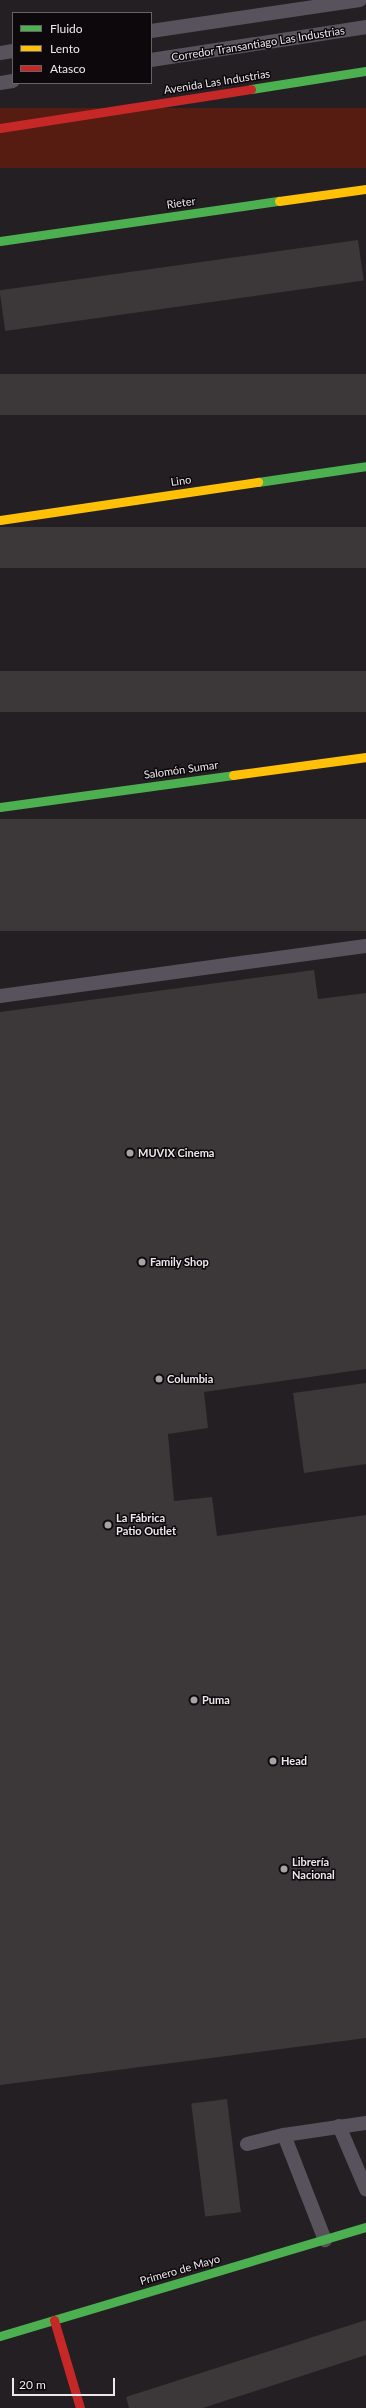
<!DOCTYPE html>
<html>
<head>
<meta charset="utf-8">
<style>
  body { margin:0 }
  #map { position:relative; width:366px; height:2408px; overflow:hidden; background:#241f22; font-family:Lato,sans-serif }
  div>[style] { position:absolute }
  .green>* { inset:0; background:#571c11; transform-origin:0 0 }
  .building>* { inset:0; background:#3c3739; transform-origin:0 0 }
  .lane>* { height:14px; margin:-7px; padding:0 7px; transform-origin:7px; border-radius:7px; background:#58525c }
  .fast>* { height:9px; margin:-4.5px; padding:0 4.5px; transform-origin:4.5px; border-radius:4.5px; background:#4caf50 }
  .slow>* { height:9px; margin:-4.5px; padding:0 4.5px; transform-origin:4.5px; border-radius:4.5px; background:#ffc107 }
  .jam>* { height:9px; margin:-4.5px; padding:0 4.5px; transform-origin:4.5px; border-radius:4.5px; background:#c62828 }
  .dots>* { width:11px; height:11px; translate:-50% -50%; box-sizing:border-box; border:2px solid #0c080b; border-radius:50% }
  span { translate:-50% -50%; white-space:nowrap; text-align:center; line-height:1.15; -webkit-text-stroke:3px #0c080b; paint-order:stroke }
  .street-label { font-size:11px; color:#eee8ec }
  .poi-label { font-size:11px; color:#eee8ec; font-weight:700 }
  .left { translate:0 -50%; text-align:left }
  .legend { position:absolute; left:12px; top:12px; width:140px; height:72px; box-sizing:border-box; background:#0c080b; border:1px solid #666265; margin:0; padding:5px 7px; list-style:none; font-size:12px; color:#eee8ec }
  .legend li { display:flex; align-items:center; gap:8px; height:20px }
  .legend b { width:20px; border:1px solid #666265 }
  .scale { position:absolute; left:12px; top:2378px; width:103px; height:18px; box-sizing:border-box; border:2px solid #eee8ec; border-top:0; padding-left:5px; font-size:12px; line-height:14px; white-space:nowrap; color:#eee8ec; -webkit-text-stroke:3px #0c080b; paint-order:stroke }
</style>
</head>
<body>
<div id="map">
  <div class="green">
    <div style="left:366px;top:108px;width:60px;height:370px;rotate:90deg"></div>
  </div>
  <div class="building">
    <div style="left:358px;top:240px;width:41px;height:362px;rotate:82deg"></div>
    <div style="left:366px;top:374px;width:41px;height:370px;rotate:90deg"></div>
    <div style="left:366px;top:527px;width:41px;height:370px;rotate:90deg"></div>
    <div style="left:366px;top:671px;width:41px;height:370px;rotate:90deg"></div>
    <div style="left:366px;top:819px;width:112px;height:370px;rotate:90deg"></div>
    <div style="clip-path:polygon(314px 970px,318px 999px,366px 993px,366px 1369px,204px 1392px,208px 1428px,168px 1434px,174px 1501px,212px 1497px,217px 1536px,366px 1515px,366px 2038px,0 2085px,0 1012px)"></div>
    <div style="clip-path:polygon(366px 1383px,366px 1464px,304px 1473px,293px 1393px)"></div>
    <div style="left:227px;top:2099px;width:114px;height:36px;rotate:83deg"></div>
    <div style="clip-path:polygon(366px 2320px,366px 2355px,203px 2408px,129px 2408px,126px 2397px)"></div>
  </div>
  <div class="lane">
    <div style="left:151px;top:31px;width:211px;rotate:-8.4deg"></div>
    <div style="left:0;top:53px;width:13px;rotate:-9deg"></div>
    <div style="left:151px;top:60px;width:218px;rotate:-8.7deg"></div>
    <div style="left:0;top:83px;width:13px;rotate:-9deg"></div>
    <div style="left:0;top:996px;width:369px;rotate:-7.8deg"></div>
    <div style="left:339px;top:2126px;width:69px;rotate:66.8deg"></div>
    <div style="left:284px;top:2135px;width:113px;rotate:68.7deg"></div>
    <div style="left:247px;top:2144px;width:38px;rotate:-14deg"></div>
    <div style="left:284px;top:2135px;width:83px;rotate:-8.3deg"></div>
  </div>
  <div class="fast">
    <div style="left:251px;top:89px;width:116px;rotate:-8.9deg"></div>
    <div style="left:0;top:241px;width:282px;rotate:-8.2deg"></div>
    <div style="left:258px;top:482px;width:109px;rotate:-8.4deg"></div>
    <div style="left:0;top:807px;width:235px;rotate:-7.8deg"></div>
    <div style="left:0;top:2336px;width:382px;rotate:-16.6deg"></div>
  </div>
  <div class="slow">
    <div style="left:279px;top:201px;width:88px;rotate:-7.9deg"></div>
    <div style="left:0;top:520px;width:261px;rotate:-8.4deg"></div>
    <div style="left:233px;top:775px;width:134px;rotate:-7.7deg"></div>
  </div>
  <div class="jam">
    <div style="left:0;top:128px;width:254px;rotate:-8.8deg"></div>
    <div style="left:54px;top:2320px;width:92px;rotate:73.5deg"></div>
  </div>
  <div class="dots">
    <div style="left:130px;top:1153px;background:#a7a2a5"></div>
    <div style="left:142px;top:1262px;background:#a7a2a5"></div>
    <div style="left:159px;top:1379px;background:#a7a2a5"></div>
    <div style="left:108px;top:1525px;background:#a7a2a5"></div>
    <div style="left:194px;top:1700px;background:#a7a2a5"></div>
    <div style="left:273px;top:1761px;background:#a7a2a5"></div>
    <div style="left:284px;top:1869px;background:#a7a2a5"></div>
  </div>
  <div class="street-label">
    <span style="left:258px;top:44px;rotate:-9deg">Corredor Transantiago Las Industrias</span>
    <span style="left:217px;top:82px;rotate:-9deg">Avenida Las Industrias</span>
    <span style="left:181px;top:203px;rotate:-8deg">Rieter</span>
    <span style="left:181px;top:481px;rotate:-8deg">Lino</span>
    <span style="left:181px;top:770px;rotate:-8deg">Salomón Sumar</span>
    <span style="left:180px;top:2270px;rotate:-16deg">Primero de Mayo</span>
  </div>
  <div class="poi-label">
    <span class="left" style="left:138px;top:1153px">MUVIX Cinema</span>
    <span class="left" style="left:150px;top:1262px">Family Shop</span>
    <span class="left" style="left:167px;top:1379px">Columbia</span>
    <span class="left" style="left:116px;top:1525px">La Fábrica<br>Patio Outlet</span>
    <span class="left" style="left:202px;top:1700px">Puma</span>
    <span class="left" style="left:281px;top:1761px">Head</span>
    <span class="left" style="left:292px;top:1869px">Librería<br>Nacional</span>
  </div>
  <ul class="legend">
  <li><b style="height:5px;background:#4caf50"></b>Fluido</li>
  <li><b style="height:5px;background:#ffc107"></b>Lento</li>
  <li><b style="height:5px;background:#c62828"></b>Atasco</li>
  </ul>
  <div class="scale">20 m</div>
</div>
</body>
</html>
